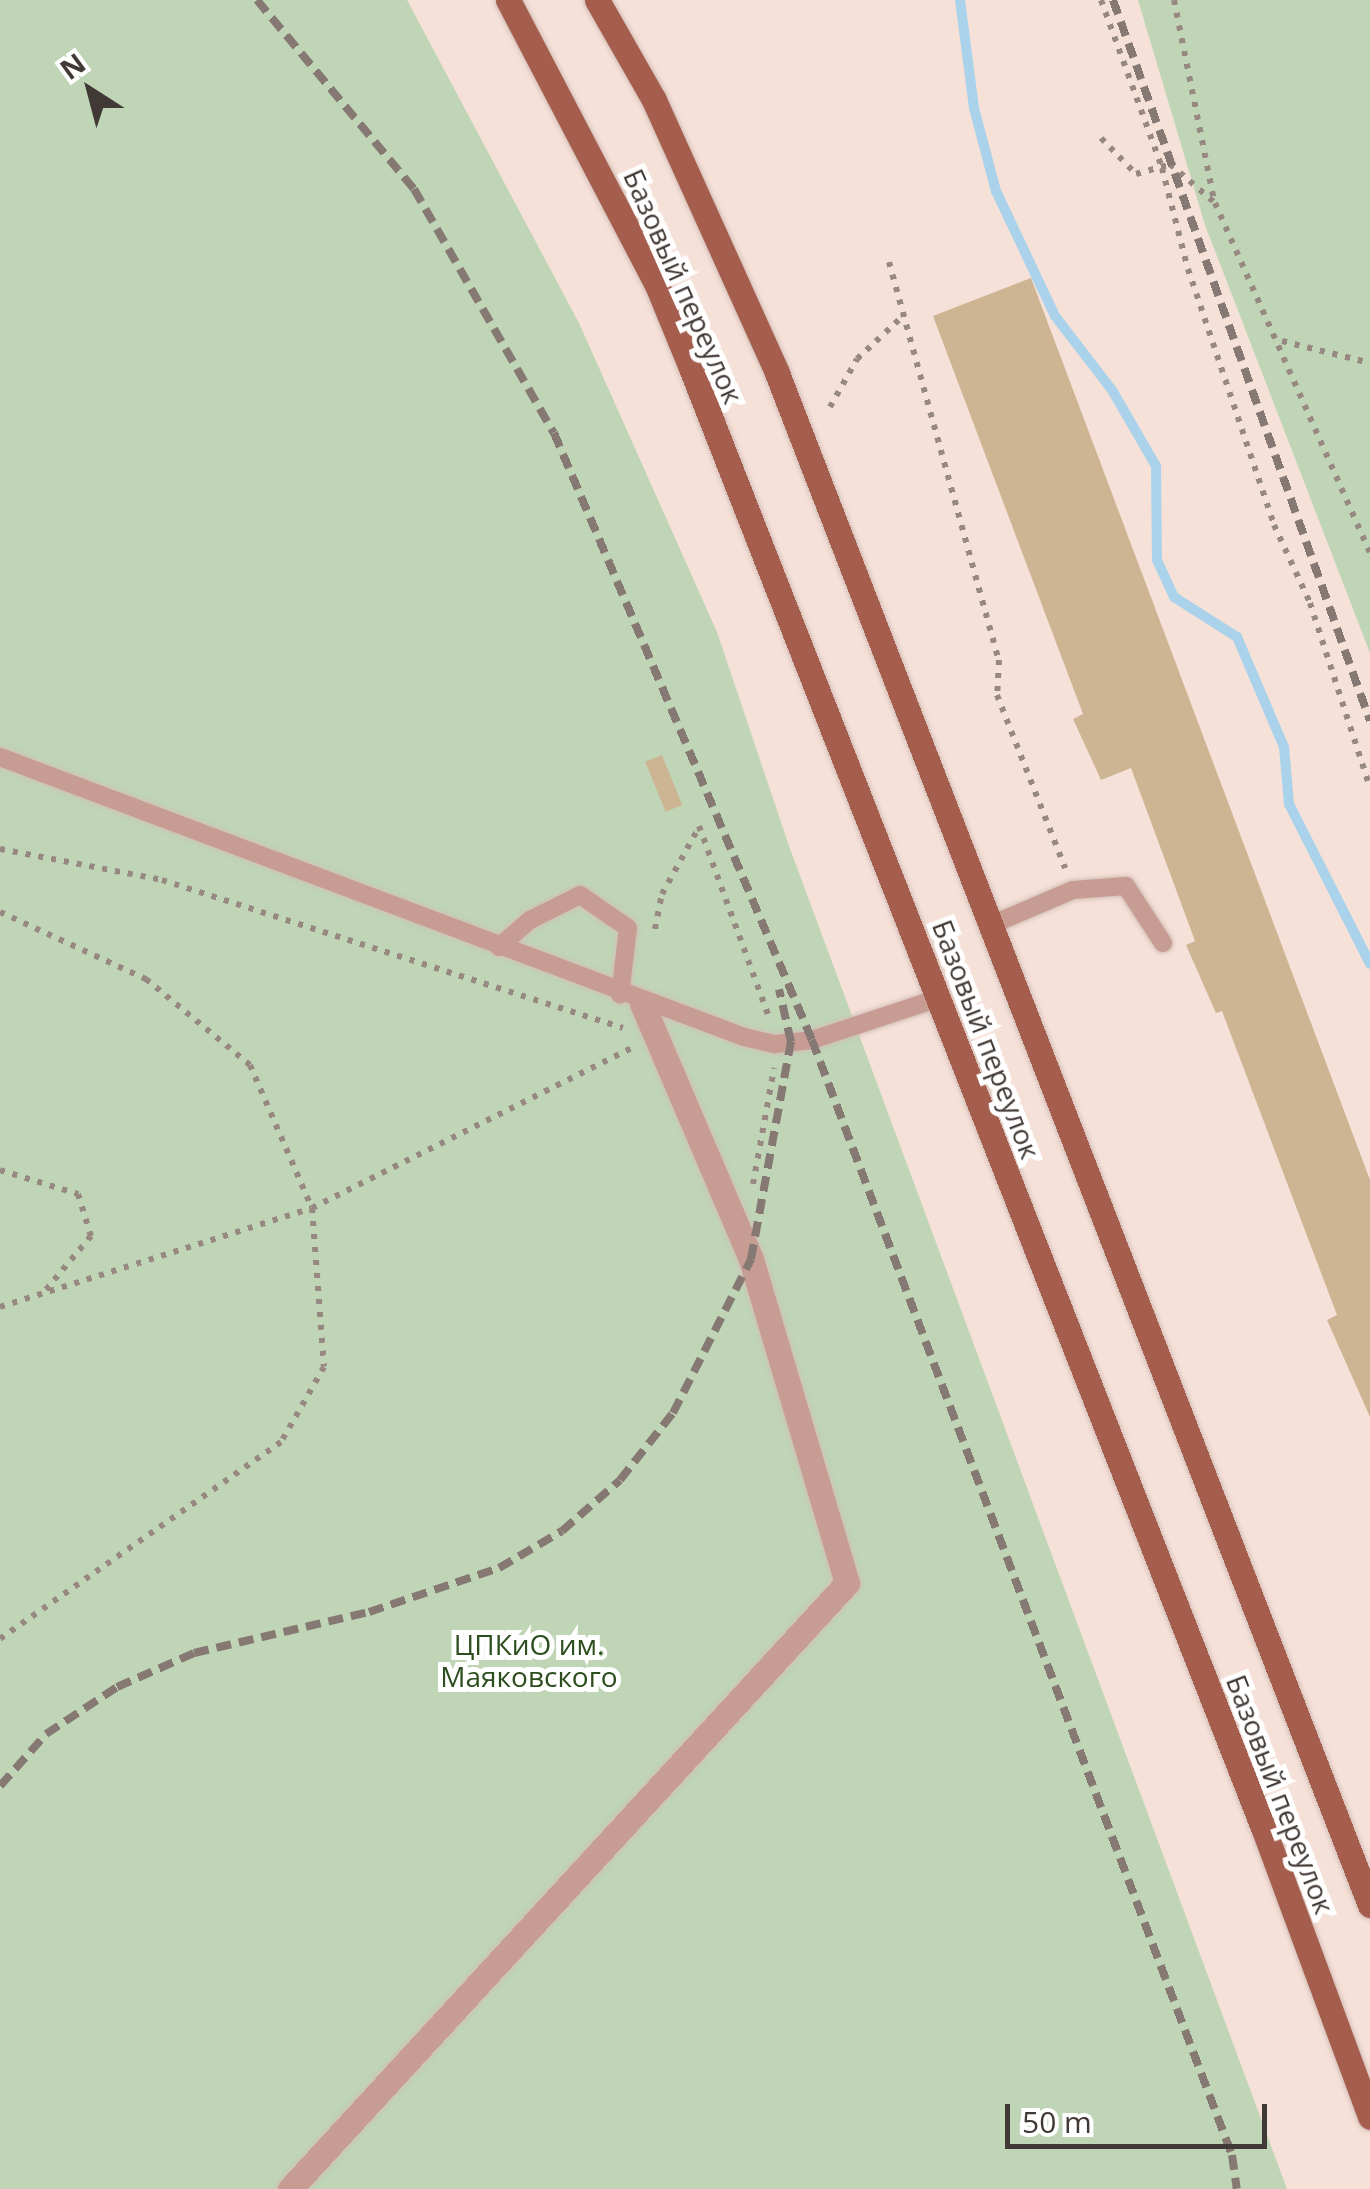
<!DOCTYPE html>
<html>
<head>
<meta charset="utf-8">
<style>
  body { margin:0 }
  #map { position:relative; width:1370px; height:2189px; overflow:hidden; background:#f6e1d8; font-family:"Open Sans",sans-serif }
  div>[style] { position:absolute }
  .green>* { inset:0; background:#bfd5b6 }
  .stream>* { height:10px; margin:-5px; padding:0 5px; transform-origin:5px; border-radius:5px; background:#aad3eb }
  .building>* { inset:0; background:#cdb593; transform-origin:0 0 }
  .path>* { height:6px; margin-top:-3px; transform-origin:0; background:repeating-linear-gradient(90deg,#978982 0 5px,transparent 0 13px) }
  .roads { filter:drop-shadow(0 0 2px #d2bfb7) drop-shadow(0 0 2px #d2bfb7) }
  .lane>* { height:18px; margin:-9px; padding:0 9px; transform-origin:9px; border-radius:9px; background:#c69c93 }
  .street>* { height:25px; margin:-12.5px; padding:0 12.5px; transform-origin:12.5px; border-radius:12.5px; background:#c69c93 }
  .primary>* { height:25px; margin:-12.5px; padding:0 12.5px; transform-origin:12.5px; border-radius:12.5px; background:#a55d4d }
  .rail>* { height:8px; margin-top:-4px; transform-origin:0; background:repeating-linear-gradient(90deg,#867973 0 15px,transparent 0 23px) }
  span { translate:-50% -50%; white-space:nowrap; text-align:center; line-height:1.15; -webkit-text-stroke:10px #fff; paint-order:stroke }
  .street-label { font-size:28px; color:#413935 }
  .park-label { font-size:28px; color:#2d4e1e }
  .north { position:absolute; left:40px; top:40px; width:100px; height:100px; -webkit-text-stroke:8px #fff; paint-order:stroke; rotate:324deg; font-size:28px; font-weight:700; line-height:40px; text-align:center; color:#413935 }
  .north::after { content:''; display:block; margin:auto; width:35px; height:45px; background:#413935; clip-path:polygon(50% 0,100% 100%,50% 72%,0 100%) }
  .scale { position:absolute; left:1005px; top:2104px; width:262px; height:45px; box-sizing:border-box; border:5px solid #413935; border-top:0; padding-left:12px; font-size:30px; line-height:35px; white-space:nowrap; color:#413935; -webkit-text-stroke:8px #fff; paint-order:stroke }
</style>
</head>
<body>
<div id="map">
  <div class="green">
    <div style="clip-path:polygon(0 0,407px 0,579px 323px,717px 632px,789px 846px,1287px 2189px,0 2189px)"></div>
    <div style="clip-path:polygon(1138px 0,1370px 0,1370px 653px,1205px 225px)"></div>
  </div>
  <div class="stream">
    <div style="left:960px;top:0;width:109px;rotate:82.6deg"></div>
    <div style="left:974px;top:108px;width:86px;rotate:75.2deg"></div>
    <div style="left:996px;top:191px;width:138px;rotate:64.7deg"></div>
    <div style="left:1055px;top:316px;width:93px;rotate:52.4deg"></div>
    <div style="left:1112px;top:390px;width:88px;rotate:59.9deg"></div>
    <div style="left:1156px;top:466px;width:94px;rotate:89.4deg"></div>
    <div style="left:1157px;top:560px;width:41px;rotate:65.3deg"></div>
    <div style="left:1174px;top:597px;width:75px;rotate:32.4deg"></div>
    <div style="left:1237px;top:637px;width:120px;rotate:66.9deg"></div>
    <div style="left:1284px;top:747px;width:57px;rotate:85deg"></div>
    <div style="left:1289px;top:804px;width:179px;rotate:63.1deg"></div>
  </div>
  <div class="building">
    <div style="clip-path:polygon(1031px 278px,1370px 1180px,1370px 1417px,1327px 1320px,1337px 1315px,1222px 1011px,1216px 1013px,1186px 945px,1195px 941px,1131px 768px,1101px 780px,1073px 719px,1083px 714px,933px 316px)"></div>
    <div style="left:662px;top:755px;width:54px;height:18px;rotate:68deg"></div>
  </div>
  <div class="path">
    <div style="left:1101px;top:0;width:179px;rotate:70deg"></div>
    <div style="left:1162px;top:168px;width:104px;rotate:75.6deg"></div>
    <div style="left:1188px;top:269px;width:270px;rotate:71.4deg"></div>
    <div style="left:1274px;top:525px;width:86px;rotate:65.2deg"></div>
    <div style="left:1310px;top:603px;width:194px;rotate:72deg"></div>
    <div style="left:1174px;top:0;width:204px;rotate:78.7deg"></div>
    <div style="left:1101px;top:138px;width:50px;rotate:45.8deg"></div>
    <div style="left:1136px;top:174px;width:35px;rotate:-16deg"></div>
    <div style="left:1170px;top:164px;width:60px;rotate:40.9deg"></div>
    <div style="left:1215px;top:203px;width:382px;rotate:66.1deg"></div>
    <div style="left:889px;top:262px;width:413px;rotate:74.6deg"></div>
    <div style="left:999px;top:660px;width:35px;rotate:93deg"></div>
    <div style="left:997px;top:695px;width:186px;rotate:68.5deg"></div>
    <div style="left:1282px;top:341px;width:91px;rotate:14deg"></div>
    <div style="left:830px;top:407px;width:55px;rotate:-60.6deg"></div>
    <div style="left:857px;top:359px;width:64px;rotate:-43.1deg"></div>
    <div style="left:699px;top:826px;width:203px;rotate:69.9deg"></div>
    <div style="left:0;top:849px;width:165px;rotate:10.8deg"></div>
    <div style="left:162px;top:880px;width:484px;rotate:17.8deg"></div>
    <div style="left:0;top:912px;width:161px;rotate:24.7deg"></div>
    <div style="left:146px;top:979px;width:135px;rotate:39.6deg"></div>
    <div style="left:250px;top:1065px;width:156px;rotate:66.6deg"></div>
    <div style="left:312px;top:1208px;width:159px;rotate:85.7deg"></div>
    <div style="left:324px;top:1367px;width:86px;rotate:119.8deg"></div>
    <div style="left:281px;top:1442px;width:343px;rotate:145deg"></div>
    <div style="left:655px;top:929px;width:36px;rotate:-79deg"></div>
    <div style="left:662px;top:894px;width:77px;rotate:-61.1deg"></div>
    <div style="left:0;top:1170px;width:82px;rotate:17.1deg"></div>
    <div style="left:78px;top:1194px;width:44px;rotate:72.8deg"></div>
    <div style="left:91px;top:1236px;width:73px;rotate:130deg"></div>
    <div style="left:753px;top:1184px;width:118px;rotate:-79.7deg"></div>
    <div style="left:0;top:1307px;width:327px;rotate:-17.6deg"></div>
    <div style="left:312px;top:1208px;width:359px;rotate:-26.6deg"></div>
  </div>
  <div class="roads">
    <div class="lane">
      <div style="left:0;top:757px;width:795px;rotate:20.62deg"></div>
      <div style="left:744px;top:1037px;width:32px;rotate:13deg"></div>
      <div style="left:775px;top:1044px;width:37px;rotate:-6deg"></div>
      <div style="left:812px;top:1040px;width:134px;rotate:-18.3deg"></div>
      <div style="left:991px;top:925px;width:89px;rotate:-23.1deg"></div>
      <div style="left:1073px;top:890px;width:53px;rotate:-4.3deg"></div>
      <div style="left:1126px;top:886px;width:68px;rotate:57deg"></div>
      <div style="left:499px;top:947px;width:41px;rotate:-41.1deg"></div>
      <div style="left:530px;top:920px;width:56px;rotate:-26.6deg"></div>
      <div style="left:580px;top:895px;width:58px;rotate:34.5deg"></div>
      <div style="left:628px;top:928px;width:67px;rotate:96.8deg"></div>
    </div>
    <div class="street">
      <div style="left:290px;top:2189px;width:823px;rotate:-47.41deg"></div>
      <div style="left:847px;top:1583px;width:338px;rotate:-106.5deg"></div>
      <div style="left:751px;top:1259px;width:278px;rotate:-113.1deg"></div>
    </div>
    <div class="primary">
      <div style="left:508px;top:0;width:322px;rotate:62.4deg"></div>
      <div style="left:657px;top:285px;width:90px;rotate:67.7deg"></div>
      <div style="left:691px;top:368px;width:1570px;rotate:68.6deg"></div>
      <div style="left:1264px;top:1830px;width:306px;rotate:69.7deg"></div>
      <div style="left:597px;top:0;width:115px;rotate:60.3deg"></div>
      <div style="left:654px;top:100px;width:299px;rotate:65.7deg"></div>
      <div style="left:777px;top:373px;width:1643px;rotate:68.84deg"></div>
    </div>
  </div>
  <div class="rail">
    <div style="left:257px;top:0;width:246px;rotate:50.3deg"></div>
    <div style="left:414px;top:189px;width:281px;rotate:60.2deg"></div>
    <div style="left:554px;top:433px;width:660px;rotate:66.97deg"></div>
    <div style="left:812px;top:1040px;width:1191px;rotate:69.36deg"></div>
    <div style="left:1232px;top:2155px;width:34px;rotate:82deg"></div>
    <div style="left:1113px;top:0;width:765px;rotate:70.38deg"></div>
    <div style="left:0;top:1786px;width:69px;rotate:-48.5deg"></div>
    <div style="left:46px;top:1734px;width:85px;rotate:-33.5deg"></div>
    <div style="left:117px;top:1687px;width:84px;rotate:-23.8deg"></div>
    <div style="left:194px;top:1653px;width:180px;rotate:-13.2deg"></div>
    <div style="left:369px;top:1612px;width:137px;rotate:-18.7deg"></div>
    <div style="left:499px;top:1568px;width:73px;rotate:-30.4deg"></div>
    <div style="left:562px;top:1531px;width:77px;rotate:-41.3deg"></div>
    <div style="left:620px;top:1480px;width:85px;rotate:-51.7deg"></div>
    <div style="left:673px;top:1413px;width:173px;rotate:-63.1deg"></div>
    <div style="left:751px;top:1259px;width:221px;rotate:-79.6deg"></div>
    <div style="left:791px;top:1042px;width:54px;rotate:-102.8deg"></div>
  </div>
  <div class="street-label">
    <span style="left:684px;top:286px;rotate:66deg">Базовый переулок</span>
    <span style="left:987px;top:1039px;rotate:69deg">Базовый переулок</span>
    <span style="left:1281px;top:1794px;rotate:69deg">Базовый переулок</span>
  </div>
  <div class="park-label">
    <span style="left:529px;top:1660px">ЦПКиО им.<br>Маяковского</span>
  </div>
  <div class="north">N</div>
  <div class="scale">50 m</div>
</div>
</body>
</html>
